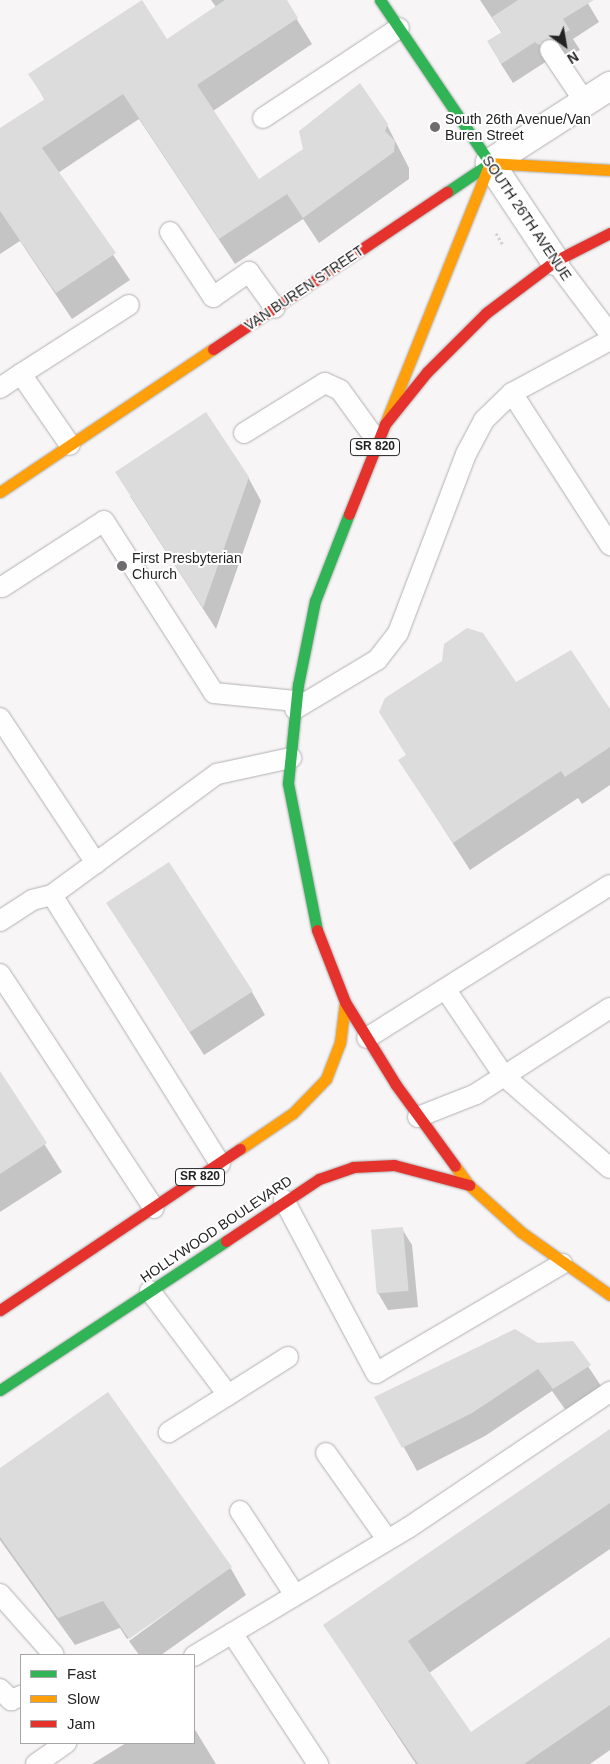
<!DOCTYPE html>
<html>
<head>
<meta charset="utf-8">
<style>
  body { margin:0 }
  #map { position:relative; width:610px; height:1764px; overflow:hidden; background:#f7f5f6; font-family:Arial,sans-serif }
  div>[style] { position:absolute }
  .shadow>* { inset:0; background:#0003 }
  .building>* { inset:0; background:#dddcdd; transform-origin:0 0 }
  .path>* { height:3px; margin-top:-1.5px; transform-origin:0; background:repeating-linear-gradient(90deg,#d5d4d5 0 2.5px,transparent 0 5px) }
  .roads { filter:drop-shadow(0 0 1px #b2b0b1) drop-shadow(0 0 1px #b2b0b1) }
  .lane>* { height:20px; margin:-10px; padding:0 10px; transform-origin:10px; border-radius:10px; background:#fefefe }
  .street>* { height:28px; margin:-14px; padding:0 14px; transform-origin:14px; border-radius:14px; background:#fefefe }
  .fast>* { height:11px; margin:-5.5px; padding:0 5.5px; transform-origin:5.5px; border-radius:5.5px; background:#30b455 }
  .slow>* { height:11px; margin:-5.5px; padding:0 5.5px; transform-origin:5.5px; border-radius:5.5px; background:#ff9f0a }
  .jam>* { height:11px; margin:-5.5px; padding:0 5.5px; transform-origin:5.5px; border-radius:5.5px; background:#e5322d }
  .dots>* { width:14px; height:14px; translate:-50% -50%; box-sizing:border-box; border:2px solid #fff; border-radius:50% }
  span { translate:-50% -50%; white-space:nowrap; text-align:center; line-height:1.15; -webkit-text-stroke:4px #fff; paint-order:stroke }
  .shield-label span { padding:1px 4px; background:#fff; border:1px solid; border-radius:4px; -webkit-text-stroke-width:0 }
  .shield-label { font-size:12px; color:#242324; font-weight:700 }
  .poi-label { font-size:14px; color:#242324 }
  .left { translate:0 -50%; text-align:left }
  .street-label { font-size:14px; color:#242324 }
  .legend { position:absolute; left:20px; top:1654px; width:175px; height:90px; box-sizing:border-box; background:#fff; border:1px solid #a7a7a7; margin:0; padding:6px 9px; list-style:none; font-size:15px; color:#242324 }
  .legend li { display:flex; align-items:center; gap:10px; height:25px }
  .legend b { width:25px; border:1px solid #a7a7a7 }
  .north { position:absolute; left:540px; top:20px; width:50px; height:50px; -webkit-text-stroke:4px #fff; paint-order:stroke; rotate:148deg; font-size:14px; font-weight:700; line-height:20px; text-align:center; color:#242324 }
  .north::after { content:''; display:block; margin:auto; width:18px; height:22px; background:#242324; clip-path:polygon(50% 0,100% 100%,50% 72%,0 100%) }
</style>
</head>
<body>
<div id="map">
  <div class="shadow">
    <div style="clip-path:polygon(211px 0,285px 0,312px 44px,213px 111px,259px 181px,387px 125px,409px 168px,409px 179px,319px 243px,303px 219px,235px 264px,139px 119px,58px 173px,130px 280px,72px 319px,20px 241px,0 254px,0 130px,45px 100px,30px 75px,167px 40px,216px 7px)"></div>
    <div style="clip-path:polygon(480px 0,586px 0,599px 22px,573px 39px,580px 50px,551px 64px,547px 61px,513px 83px,499px 61px,502px 33px)"></div>
    <div style="clip-path:polygon(248px 477px,261px 501px,216px 629px,130px 496px)"></div>
    <div style="clip-path:polygon(516px 684px,610px 711px,610px 785px,582px 804px,578px 798px,470px 870px,400px 761px)"></div>
    <div style="clip-path:polygon(108px 904px,252px 992px,265px 1015px,204px 1055px)"></div>
    <div style="clip-path:polygon(0 1074px,62px 1172px,0 1212px)"></div>
    <div style="clip-path:polygon(402px 1229px,412px 1245px,418px 1307px,388px 1310px,378px 1293px)"></div>
    <div style="clip-path:polygon(572px 1342px,603px 1389px,567px 1412px,552px 1391px,485px 1436px,417px 1471px,376px 1397px,538px 1344px)"></div>
    <div style="clip-path:polygon(610px 1430px,610px 1549px,429px 1673px,470px 1734px,610px 1639px,610px 1750px,590px 1764px,416px 1764px,324px 1625px)"></div>
    <div style="clip-path:polygon(0 1470px,230px 1566px,127px 1639px,120px 1628px,75px 1645px,0 1540px)"></div>
    <div style="clip-path:polygon(230px 1567px,246px 1595px,161px 1655px,139px 1655px,129px 1641px)"></div>
    <div style="clip-path:polygon(194px 1728px,216px 1764px,92px 1764px,126px 1743px,194px 1743px)"></div>
  </div>
  <div class="building">
    <div style="clip-path:polygon(142px 0,167px 39px,225px 0,287px 0,298px 18px,197px 85px,259px 179px,303px 149px,299px 131px,360px 83px,388px 124px,385px 131px,395px 141px,394px 152px,303px 218px,287px 194px,219px 239px,123px 94px,42px 148px,116px 253px,56px 293px,0 211px,0 128px,45px 99px,28px 74px)"></div>
    <div style="clip-path:polygon(518px 0,594px 0,563px 19px,570px 30px,539px 45px,535px 42px,501px 64px,487px 41px,502px 32px,492px 17px)"></div>
    <div style="clip-path:polygon(206px 412px,249px 477px,203px 608px,115px 472px)"></div>
    <div style="clip-path:polygon(467px 628px,483px 633px,516px 682px,571px 650px,610px 709px,610px 747px,565px 777px,561px 771px,453px 843px,398px 760px,406px 755px,379px 712px,385px 698px,442px 661px,444px 644px)"></div>
    <div style="left:169px;top:862px;width:154px;height:75px;rotate:57deg"></div>
    <div style="clip-path:polygon(0 1071px,47px 1143px,0 1174px)"></div>
    <div style="left:403px;top:1227px;width:64px;height:32px;rotate:85deg"></div>
    <div style="clip-path:polygon(515px 1329px,538px 1343px,573px 1341px,591px 1365px,553px 1389px,538px 1369px,472px 1413px,402px 1448px,374px 1397px)"></div>
    <div style="clip-path:polygon(108px 1392px,232px 1567px,129px 1639px,103px 1601px,58px 1618px,0 1537px,0 1468px)"></div>
    <div style="clip-path:polygon(610px 1429px,610px 1503px,408px 1641px,471px 1732px,610px 1637px,610px 1705px,524px 1764px,418px 1764px,323px 1625px)"></div>
  </div>
  <div class="path">
    <div style="left:496px;top:233px;width:14px;rotate:60deg"></div>
  </div>
  <div class="roads">
    <div class="lane">
      <div style="left:550px;top:50px;width:63px;rotate:56.1deg"></div>
      <div style="left:263px;top:118px;width:163px;rotate:-33.5deg"></div>
      <div style="left:170px;top:232px;width:78px;rotate:56.5deg"></div>
      <div style="left:213px;top:297px;width:44px;rotate:-34.8deg"></div>
      <div style="left:249px;top:272px;width:44px;rotate:54.2deg"></div>
      <div style="left:555px;top:261px;width:91px;rotate:53deg"></div>
      <div style="left:21px;top:374px;width:128px;rotate:-32.6deg"></div>
      <div style="left:0;top:388px;width:25px;rotate:-34deg"></div>
      <div style="left:21px;top:374px;width:86px;rotate:55.4deg"></div>
      <div style="left:512px;top:393px;width:181px;rotate:57.2deg"></div>
      <div style="left:244px;top:433px;width:95px;rotate:-31.7deg"></div>
      <div style="left:325px;top:383px;width:17px;rotate:25deg"></div>
      <div style="left:340px;top:390px;width:63px;rotate:54deg"></div>
      <div style="left:2px;top:587px;width:121px;rotate:-32.9deg"></div>
      <div style="left:104px;top:521px;width:204px;rotate:57.4deg"></div>
      <div style="left:214px;top:693px;width:82px;rotate:5.6deg"></div>
      <div style="left:295px;top:709px;width:96px;rotate:-30.9deg"></div>
      <div style="left:377px;top:660px;width:34px;rotate:-52deg"></div>
      <div style="left:398px;top:633px;width:191px;rotate:-69.2deg"></div>
      <div style="left:466px;top:454px;width:38px;rotate:-62deg"></div>
      <div style="left:484px;top:420px;width:39px;rotate:-44deg"></div>
      <div style="left:512px;top:393px;width:111px;rotate:-28.4deg"></div>
      <div style="left:0;top:718px;width:174px;rotate:56.5deg"></div>
      <div style="left:52px;top:895px;width:317px;rotate:58deg"></div>
      <div style="left:0;top:921px;width:38px;rotate:-33deg"></div>
      <div style="left:32px;top:900px;width:21px;rotate:-14deg"></div>
      <div style="left:52px;top:895px;width:205px;rotate:-36.3deg"></div>
      <div style="left:217px;top:774px;width:76px;rotate:-12.2deg"></div>
      <div style="left:0;top:974px;width:280px;rotate:56.7deg"></div>
      <div style="left:610px;top:1008px;width:126px;rotate:147.3deg"></div>
      <div style="left:504px;top:1076px;width:140px;rotate:41deg"></div>
      <div style="left:367px;top:1038px;width:287px;rotate:-32.2deg"></div>
      <div style="left:418px;top:1117px;width:62px;rotate:-21.6deg"></div>
      <div style="left:476px;top:1094px;width:33px;rotate:-33deg"></div>
      <div style="left:504px;top:1076px;width:104px;rotate:-124deg"></div>
      <div style="left:284px;top:1200px;width:196px;rotate:62deg"></div>
      <div style="left:376px;top:1373px;width:216px;rotate:-30.4deg"></div>
      <div style="left:150px;top:1291px;width:130px;rotate:53.1deg"></div>
      <div style="left:228px;top:1395px;width:70px;rotate:147.9deg"></div>
      <div style="left:228px;top:1395px;width:71px;rotate:-32.3deg"></div>
      <div style="left:326px;top:1453px;width:105px;rotate:54.7deg"></div>
      <div style="left:240px;top:1511px;width:100px;rotate:56.8deg"></div>
      <div style="left:0;top:1594px;width:81px;rotate:48.5deg"></div>
      <div style="left:232px;top:1633px;width:157px;rotate:56.7deg"></div>
      <div style="left:194px;top:1656px;width:249px;rotate:-30.9deg"></div>
      <div style="left:408px;top:1528px;width:244px;rotate:-34deg"></div>
      <div style="left:0;top:1689px;width:16px;rotate:45deg"></div>
      <div style="left:11px;top:1700px;width:11px;rotate:-22deg"></div>
      <div style="left:36px;top:1764px;width:37px;rotate:-35deg"></div>
    </div>
    <div class="street">
      <div style="left:555px;top:261px;width:118px;rotate:-123.6deg"></div>
      <div style="left:490px;top:163px;width:143px;rotate:-32.7deg"></div>
    </div>
    <div class="fast">
      <div style="left:380px;top:0;width:197px;rotate:56deg"></div>
      <div style="left:490px;top:163px;width:52px;rotate:146deg"></div>
      <div style="left:317px;top:930px;width:150px;rotate:-101.2deg"></div>
      <div style="left:288px;top:783px;width:99px;rotate:-84.2deg"></div>
      <div style="left:298px;top:685px;width:86px;rotate:-78.6deg"></div>
      <div style="left:315px;top:601px;width:93px;rotate:-68.7deg"></div>
      <div style="left:0;top:1390px;width:271px;rotate:-33.4deg"></div>
    </div>
    <div class="slow">
      <div style="left:385px;top:424px;width:281px;rotate:-68.1deg"></div>
      <div style="left:490px;top:163px;width:120px;rotate:3.3deg"></div>
      <div style="left:0;top:492px;width:257px;rotate:-33.9deg"></div>
      <div style="left:240px;top:1149px;width:64px;rotate:-34.2deg"></div>
      <div style="left:293px;top:1113px;width:47px;rotate:-45.9deg"></div>
      <div style="left:326px;top:1079px;width:39px;rotate:-69deg"></div>
      <div style="left:340px;top:1043px;width:41px;rotate:-83deg"></div>
      <div style="left:455px;top:1166px;width:24px;rotate:54deg"></div>
      <div style="left:469px;top:1185px;width:70px;rotate:42.1deg"></div>
      <div style="left:521px;top:1232px;width:109px;rotate:35.3deg"></div>
    </div>
    <div class="jam">
      <div style="left:213px;top:349px;width:282px;rotate:-33.9deg"></div>
      <div style="left:349px;top:514px;width:97px;rotate:-68.2deg"></div>
      <div style="left:385px;top:424px;width:67px;rotate:-51.1deg"></div>
      <div style="left:427px;top:372px;width:83px;rotate:-45deg"></div>
      <div style="left:486px;top:313px;width:86px;rotate:-37deg"></div>
      <div style="left:555px;top:261px;width:62px;rotate:-27deg"></div>
      <div style="left:317px;top:930px;width:77px;rotate:68.7deg"></div>
      <div style="left:345px;top:1002px;width:97px;rotate:58.4deg"></div>
      <div style="left:396px;top:1085px;width:100px;rotate:53.9deg"></div>
      <div style="left:226px;top:1241px;width:112px;rotate:-33.7deg"></div>
      <div style="left:319px;top:1179px;width:36px;rotate:-19deg"></div>
      <div style="left:353px;top:1167px;width:41px;rotate:-2.8deg"></div>
      <div style="left:394px;top:1165px;width:78px;rotate:14.9deg"></div>
      <div style="left:0;top:1310px;width:289px;rotate:-33.9deg"></div>
    </div>
  </div>
  <div class="dots">
    <div style="left:435px;top:127px;background:#6e6c6e"></div>
    <div style="left:122px;top:566px;background:#6e6c6e"></div>
  </div>
  <div class="shield-label">
    <span style="left:375px;top:447px">SR 820</span>
    <span style="left:200px;top:1177px">SR 820</span>
  </div>
  <div class="poi-label">
    <span class="left" style="left:445px;top:127px">South 26th Avenue/Van<br>Buren Street</span>
    <span class="left" style="left:132px;top:566px">First Presbyterian<br>Church</span>
  </div>
  <div class="street-label">
    <span style="left:527px;top:218px;rotate:56deg">SOUTH 26TH AVENUE</span>
    <span style="left:304px;top:288px;rotate:-34deg">VAN BUREN STREET</span>
    <span style="left:216px;top:1229px;rotate:-34deg">HOLLYWOOD BOULEVARD</span>
  </div>
  <ul class="legend">
  <li><b style="height:6px;background:#30b455"></b>Fast</li>
  <li><b style="height:6px;background:#ff9f0a"></b>Slow</li>
  <li><b style="height:6px;background:#e5322d"></b>Jam</li>
  </ul>
  <div class="north">N</div>
</div>
</body>
</html>
